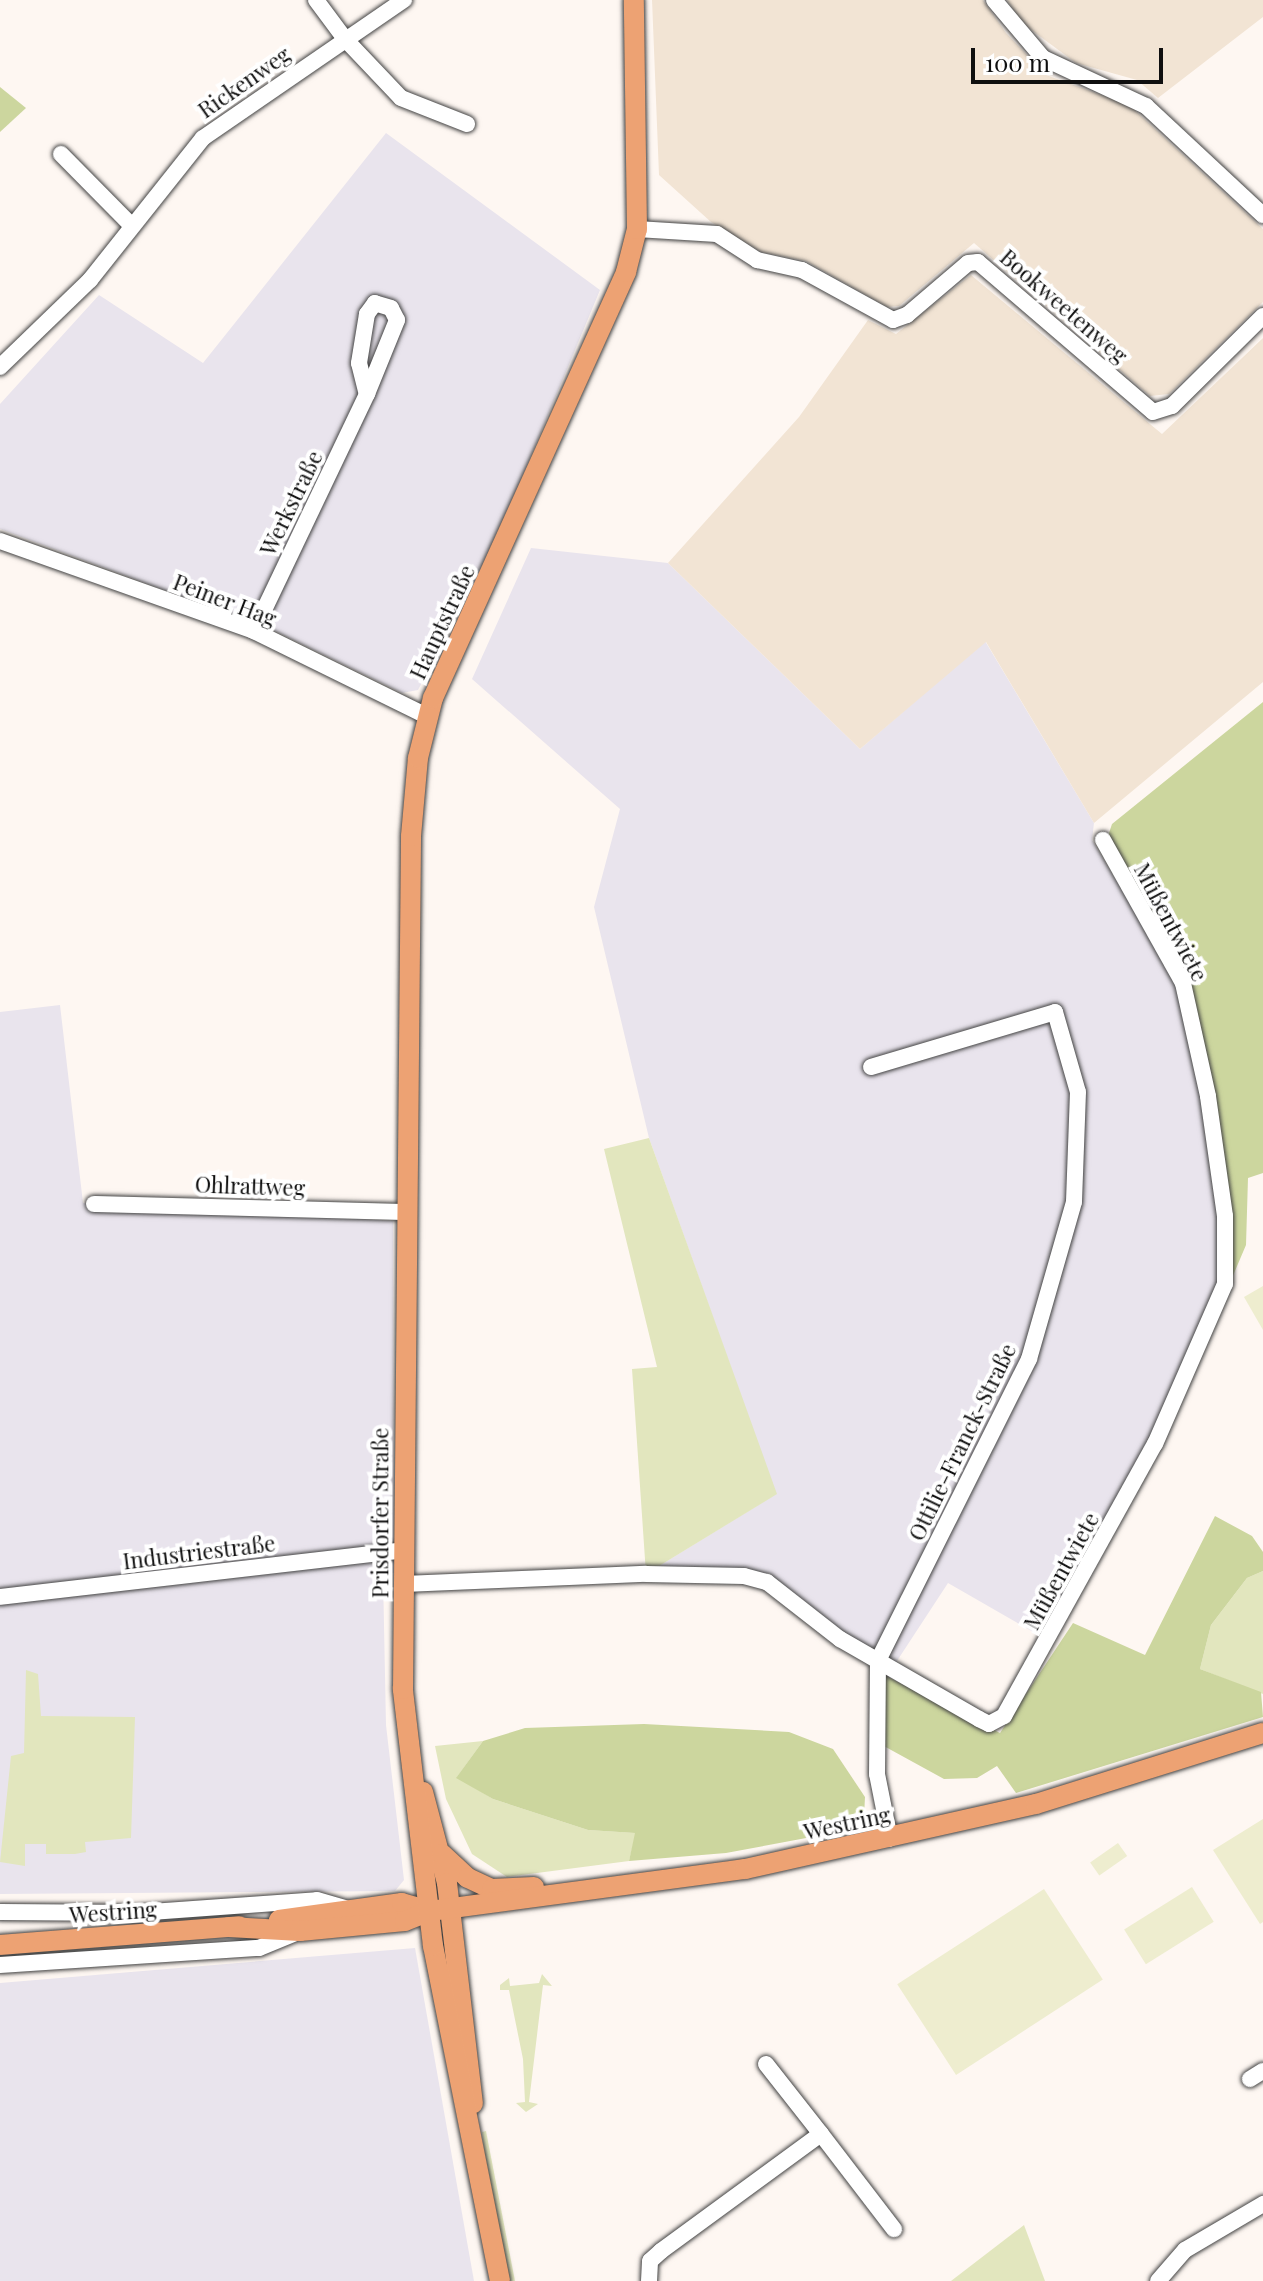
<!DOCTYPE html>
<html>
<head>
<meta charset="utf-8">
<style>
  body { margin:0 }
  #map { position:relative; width:1263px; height:2281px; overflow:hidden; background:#fef7f2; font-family:"Playfair Display",serif }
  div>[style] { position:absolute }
  .industrial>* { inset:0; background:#e9e4ed }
  .farmland>* { inset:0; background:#f2e4d4 }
  .green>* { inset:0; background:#e2e6be }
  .forest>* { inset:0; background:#ccd69e }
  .pitch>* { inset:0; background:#eeedcf; transform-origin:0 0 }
  .roads { filter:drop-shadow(0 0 2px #424242) drop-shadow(0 0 2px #424242) }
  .minor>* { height:16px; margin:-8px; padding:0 8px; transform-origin:8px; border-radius:8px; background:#fff }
  .major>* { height:20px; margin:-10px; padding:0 10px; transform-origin:10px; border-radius:10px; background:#eda273 }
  span { translate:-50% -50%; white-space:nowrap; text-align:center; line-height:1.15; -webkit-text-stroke:8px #fff; paint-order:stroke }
  .street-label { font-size:22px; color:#0f0f0f }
  .scale { position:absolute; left:971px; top:48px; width:192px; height:36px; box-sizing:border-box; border:4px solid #0f0f0f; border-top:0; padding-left:10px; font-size:24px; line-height:28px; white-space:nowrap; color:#0f0f0f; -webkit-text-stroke:6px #fff; paint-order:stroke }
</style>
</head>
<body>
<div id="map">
  <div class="industrial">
    <div style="clip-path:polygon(386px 133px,600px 290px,493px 547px,418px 690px,402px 693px,275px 631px,0 529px,0 404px,99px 295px,203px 363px)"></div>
    <div style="clip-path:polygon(531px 548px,668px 563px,860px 749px,985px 641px,1094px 823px,1092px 840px,1174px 978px,1201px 1095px,1218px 1214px,1219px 1280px,1159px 1420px,1040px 1636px,948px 1583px,893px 1667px,774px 1590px,708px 1575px,646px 1574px,776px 1494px,649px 1138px,594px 907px,620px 809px,472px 679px)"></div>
    <div style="clip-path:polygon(60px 1005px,83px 1203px,393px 1221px,394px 1573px,383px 1574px,386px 1725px,404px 1880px,395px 1891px,0 1894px,0 1012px)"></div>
    <div style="clip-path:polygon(415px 1948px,474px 2281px,0 2281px,0 1983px)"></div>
  </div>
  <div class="farmland">
    <div style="clip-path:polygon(652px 0,983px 0,1006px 33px,1046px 75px,1129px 105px,1263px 229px,1263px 302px,1169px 394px,1150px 396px,974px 243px,899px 306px,887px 307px,806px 261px,761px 252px,711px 222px,659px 175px)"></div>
    <div style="clip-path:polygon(1007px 0,1263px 0,1263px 17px,1158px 98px,1137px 80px,1076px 63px,1022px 23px)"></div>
    <div style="clip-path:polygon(971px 275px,1162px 434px,1263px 338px,1263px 682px,1094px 823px,986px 642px,860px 749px,668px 563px,799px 417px,868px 320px,896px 334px)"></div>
  </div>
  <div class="green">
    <div style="clip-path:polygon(649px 1138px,777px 1494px,646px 1574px,632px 1369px,657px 1367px,604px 1149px)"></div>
    <div style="clip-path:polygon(1263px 1571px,1263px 1694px,1200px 1669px,1211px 1625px,1247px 1578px)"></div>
    <div style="clip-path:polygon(26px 1670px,38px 1674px,41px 1716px,135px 1717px,131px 1838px,85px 1842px,86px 1852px,75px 1854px,46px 1854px,46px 1844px,25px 1844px,25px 1866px,0 1862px,11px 1756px,24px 1753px)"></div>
    <div style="clip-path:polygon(483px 1741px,457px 1777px,493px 1799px,588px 1830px,636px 1833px,629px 1861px,507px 1877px,472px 1854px,446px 1799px,435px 1746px)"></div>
    <div style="clip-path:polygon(542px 1974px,552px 1986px,543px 1985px,529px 2102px,538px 2104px,526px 2112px,516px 2103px,525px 2102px,523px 2059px,509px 1990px,500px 1990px,500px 1985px,509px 1978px,510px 1986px,539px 1983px)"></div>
    <div style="clip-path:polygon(486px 2131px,515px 2281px,507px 2281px,487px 2173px,482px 2132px)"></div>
    <div style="clip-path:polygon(1024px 2225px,1045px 2281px,951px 2281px)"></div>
  </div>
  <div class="forest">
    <div style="clip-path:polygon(0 87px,26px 108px,0 132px)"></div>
    <div style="clip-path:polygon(1263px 702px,1263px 1173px,1248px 1178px,1246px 1245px,1229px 1285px,1187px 982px,1108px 836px,1112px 824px)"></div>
    <div style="clip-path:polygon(1215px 1516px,1252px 1536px,1263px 1552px,1263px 1571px,1247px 1578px,1211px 1625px,1200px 1669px,1261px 1692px,1263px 1717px,1016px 1793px,997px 1766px,977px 1778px,944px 1779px,882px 1745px,884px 1675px,1000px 1733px,1073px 1623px,1145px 1655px)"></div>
    <div style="clip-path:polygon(644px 1724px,789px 1732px,833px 1749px,865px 1797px,864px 1817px,833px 1833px,726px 1853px,629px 1861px,635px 1833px,588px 1830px,493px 1799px,456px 1778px,483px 1741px,525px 1728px)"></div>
  </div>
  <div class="pitch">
    <div style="clip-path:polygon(1263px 1286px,1263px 1330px,1244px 1297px)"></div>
    <div style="clip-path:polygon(1263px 1819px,1263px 1922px,1260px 1924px,1213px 1850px)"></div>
    <div style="left:1118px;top:1843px;width:16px;height:34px;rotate:55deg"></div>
    <div style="left:1192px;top:1887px;width:41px;height:80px;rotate:58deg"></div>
    <div style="left:1044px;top:1889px;width:108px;height:175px;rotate:57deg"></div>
  </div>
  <div class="roads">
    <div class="minor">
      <div style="left:316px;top:0;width:49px;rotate:53.4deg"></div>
      <div style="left:345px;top:39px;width:81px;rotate:46.5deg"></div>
      <div style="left:401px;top:98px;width:71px;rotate:21.5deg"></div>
      <div style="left:994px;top:0;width:76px;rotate:49.8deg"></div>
      <div style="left:1043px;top:58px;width:114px;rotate:25deg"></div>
      <div style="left:1146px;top:106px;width:160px;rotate:43deg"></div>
      <div style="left:61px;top:154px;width:100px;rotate:45.4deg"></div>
      <div style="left:637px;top:229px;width:80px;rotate:3.6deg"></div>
      <div style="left:717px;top:234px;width:48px;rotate:33deg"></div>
      <div style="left:757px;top:260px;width:46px;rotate:12.5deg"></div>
      <div style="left:802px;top:270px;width:104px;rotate:28.8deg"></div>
      <div style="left:893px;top:320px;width:15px;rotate:-20deg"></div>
      <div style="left:907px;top:315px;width:80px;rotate:-40.4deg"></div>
      <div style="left:968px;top:263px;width:10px;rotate:-6deg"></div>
      <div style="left:978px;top:262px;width:230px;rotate:40.6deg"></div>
      <div style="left:1153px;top:412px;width:20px;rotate:-18deg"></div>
      <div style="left:1172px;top:406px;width:128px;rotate:-44.7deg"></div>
      <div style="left:0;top:367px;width:125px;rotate:-44deg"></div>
      <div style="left:90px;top:280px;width:181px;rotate:-51.5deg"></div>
      <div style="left:203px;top:138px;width:244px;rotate:-34.5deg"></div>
      <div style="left:0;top:541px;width:269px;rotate:19.5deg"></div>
      <div style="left:254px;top:631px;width:193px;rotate:26.2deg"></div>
      <div style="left:254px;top:631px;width:263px;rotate:-64.5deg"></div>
      <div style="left:367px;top:394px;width:80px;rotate:-67.9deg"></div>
      <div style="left:397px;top:320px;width:13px;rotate:-117deg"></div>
      <div style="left:391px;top:308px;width:17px;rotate:-163deg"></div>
      <div style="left:375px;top:303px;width:14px;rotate:126deg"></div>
      <div style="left:367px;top:314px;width:50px;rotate:99.3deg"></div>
      <div style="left:359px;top:363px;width:32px;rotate:76deg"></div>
      <div style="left:871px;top:1067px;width:192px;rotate:-16.6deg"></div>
      <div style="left:1055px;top:1012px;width:83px;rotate:74deg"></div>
      <div style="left:1078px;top:1092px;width:110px;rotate:92.1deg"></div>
      <div style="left:1074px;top:1202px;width:163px;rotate:106deg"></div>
      <div style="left:1029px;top:1359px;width:338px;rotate:116.6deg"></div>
      <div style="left:878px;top:1661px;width:113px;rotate:90.5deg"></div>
      <div style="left:877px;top:1774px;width:66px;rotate:78.7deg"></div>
      <div style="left:94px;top:1204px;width:311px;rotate:1.5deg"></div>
      <div style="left:404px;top:1584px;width:242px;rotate:-2.4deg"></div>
      <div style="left:646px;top:1574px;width:98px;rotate:1.2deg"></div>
      <div style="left:744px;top:1576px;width:24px;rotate:15deg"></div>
      <div style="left:767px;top:1582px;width:93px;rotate:38deg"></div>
      <div style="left:840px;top:1639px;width:160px;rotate:29.9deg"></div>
      <div style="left:979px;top:1719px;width:11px;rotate:27deg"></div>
      <div style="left:989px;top:1724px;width:17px;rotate:-28deg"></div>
      <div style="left:1004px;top:1716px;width:311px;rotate:-61deg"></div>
      <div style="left:1155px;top:1444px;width:175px;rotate:-66.4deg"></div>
      <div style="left:1225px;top:1284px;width:68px;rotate:-90deg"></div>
      <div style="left:1225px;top:1216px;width:121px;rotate:-98.1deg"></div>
      <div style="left:1208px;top:1096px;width:116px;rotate:-102.5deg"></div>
      <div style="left:1183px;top:983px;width:164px;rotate:-119.2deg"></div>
      <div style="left:0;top:1597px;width:407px;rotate:-6.6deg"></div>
      <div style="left:0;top:1912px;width:137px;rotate:0.4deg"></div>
      <div style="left:137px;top:1913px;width:180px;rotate:-4.1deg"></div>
      <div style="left:317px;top:1900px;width:35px;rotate:16deg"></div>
      <div style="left:0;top:1965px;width:260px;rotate:-3.8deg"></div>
      <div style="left:259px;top:1948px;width:42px;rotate:-22.3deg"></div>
      <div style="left:1250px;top:2079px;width:15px;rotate:-32deg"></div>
      <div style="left:821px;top:2134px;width:120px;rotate:52.5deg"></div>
      <div style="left:649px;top:2281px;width:20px;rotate:-87deg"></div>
      <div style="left:650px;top:2261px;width:15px;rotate:-42deg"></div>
      <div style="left:661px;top:2251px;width:198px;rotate:-36.2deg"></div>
      <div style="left:821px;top:2134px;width:89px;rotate:-128.2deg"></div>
      <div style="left:1158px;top:2281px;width:41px;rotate:-48.9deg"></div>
      <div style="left:1185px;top:2250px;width:91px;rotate:-30.5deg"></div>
    </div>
    <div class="major">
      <div style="left:423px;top:1792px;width:94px;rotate:75.2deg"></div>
      <div style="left:447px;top:1883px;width:222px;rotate:83.3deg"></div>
      <div style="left:442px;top:1854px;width:35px;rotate:43deg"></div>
      <div style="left:468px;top:1878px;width:26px;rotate:25deg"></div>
      <div style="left:492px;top:1889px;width:42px;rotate:-2.7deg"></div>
      <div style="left:279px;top:1920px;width:124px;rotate:-7.9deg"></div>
      <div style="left:402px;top:1903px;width:29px;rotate:16deg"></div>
      <div style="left:229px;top:1927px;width:71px;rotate:3.2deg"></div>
      <div style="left:300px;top:1931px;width:105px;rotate:-5.4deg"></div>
      <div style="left:405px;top:1921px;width:27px;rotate:-22deg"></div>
      <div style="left:430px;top:1911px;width:318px;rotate:-7.6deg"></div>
      <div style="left:745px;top:1869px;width:298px;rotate:-12.6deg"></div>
      <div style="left:1036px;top:1804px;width:238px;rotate:-17.4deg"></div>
      <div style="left:0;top:1945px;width:240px;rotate:-4.5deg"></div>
      <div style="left:500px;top:2281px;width:342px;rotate:-101.3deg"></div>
      <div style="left:433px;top:1946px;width:259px;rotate:-96.7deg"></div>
      <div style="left:403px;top:1689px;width:853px;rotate:-89.46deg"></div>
      <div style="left:411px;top:836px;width:78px;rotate:-84.9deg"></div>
      <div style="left:418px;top:758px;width:62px;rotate:-76deg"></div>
      <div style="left:433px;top:698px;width:468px;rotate:-65.6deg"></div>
      <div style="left:626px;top:272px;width:44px;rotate:-75.7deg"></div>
      <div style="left:637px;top:229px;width:229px;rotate:-90.8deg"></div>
    </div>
  </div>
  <div class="street-label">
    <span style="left:244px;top:82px;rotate:-35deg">Rickenweg</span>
    <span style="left:1064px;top:306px;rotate:41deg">Bookweetenweg</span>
    <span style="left:291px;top:503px;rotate:-64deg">Werkstraße</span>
    <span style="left:225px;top:600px;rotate:21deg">Peiner Hag</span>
    <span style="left:442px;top:622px;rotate:-65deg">Hauptstraße</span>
    <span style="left:1171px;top:922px;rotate:62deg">Müßentwiete</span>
    <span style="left:250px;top:1186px;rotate:2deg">Ohlrattweg</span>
    <span style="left:962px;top:1442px;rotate:-64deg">Ottilie-Franck-Straße</span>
    <span style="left:380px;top:1513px;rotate:-90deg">Prisdorfer Straße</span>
    <span style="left:199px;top:1552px;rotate:-7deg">Industriestraße</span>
    <span style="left:1061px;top:1571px;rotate:-61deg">Müßentwiete</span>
    <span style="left:847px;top:1823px;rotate:-12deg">Westring</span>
    <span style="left:113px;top:1912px;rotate:-4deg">Westring</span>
  </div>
  <div class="scale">100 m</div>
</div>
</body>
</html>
